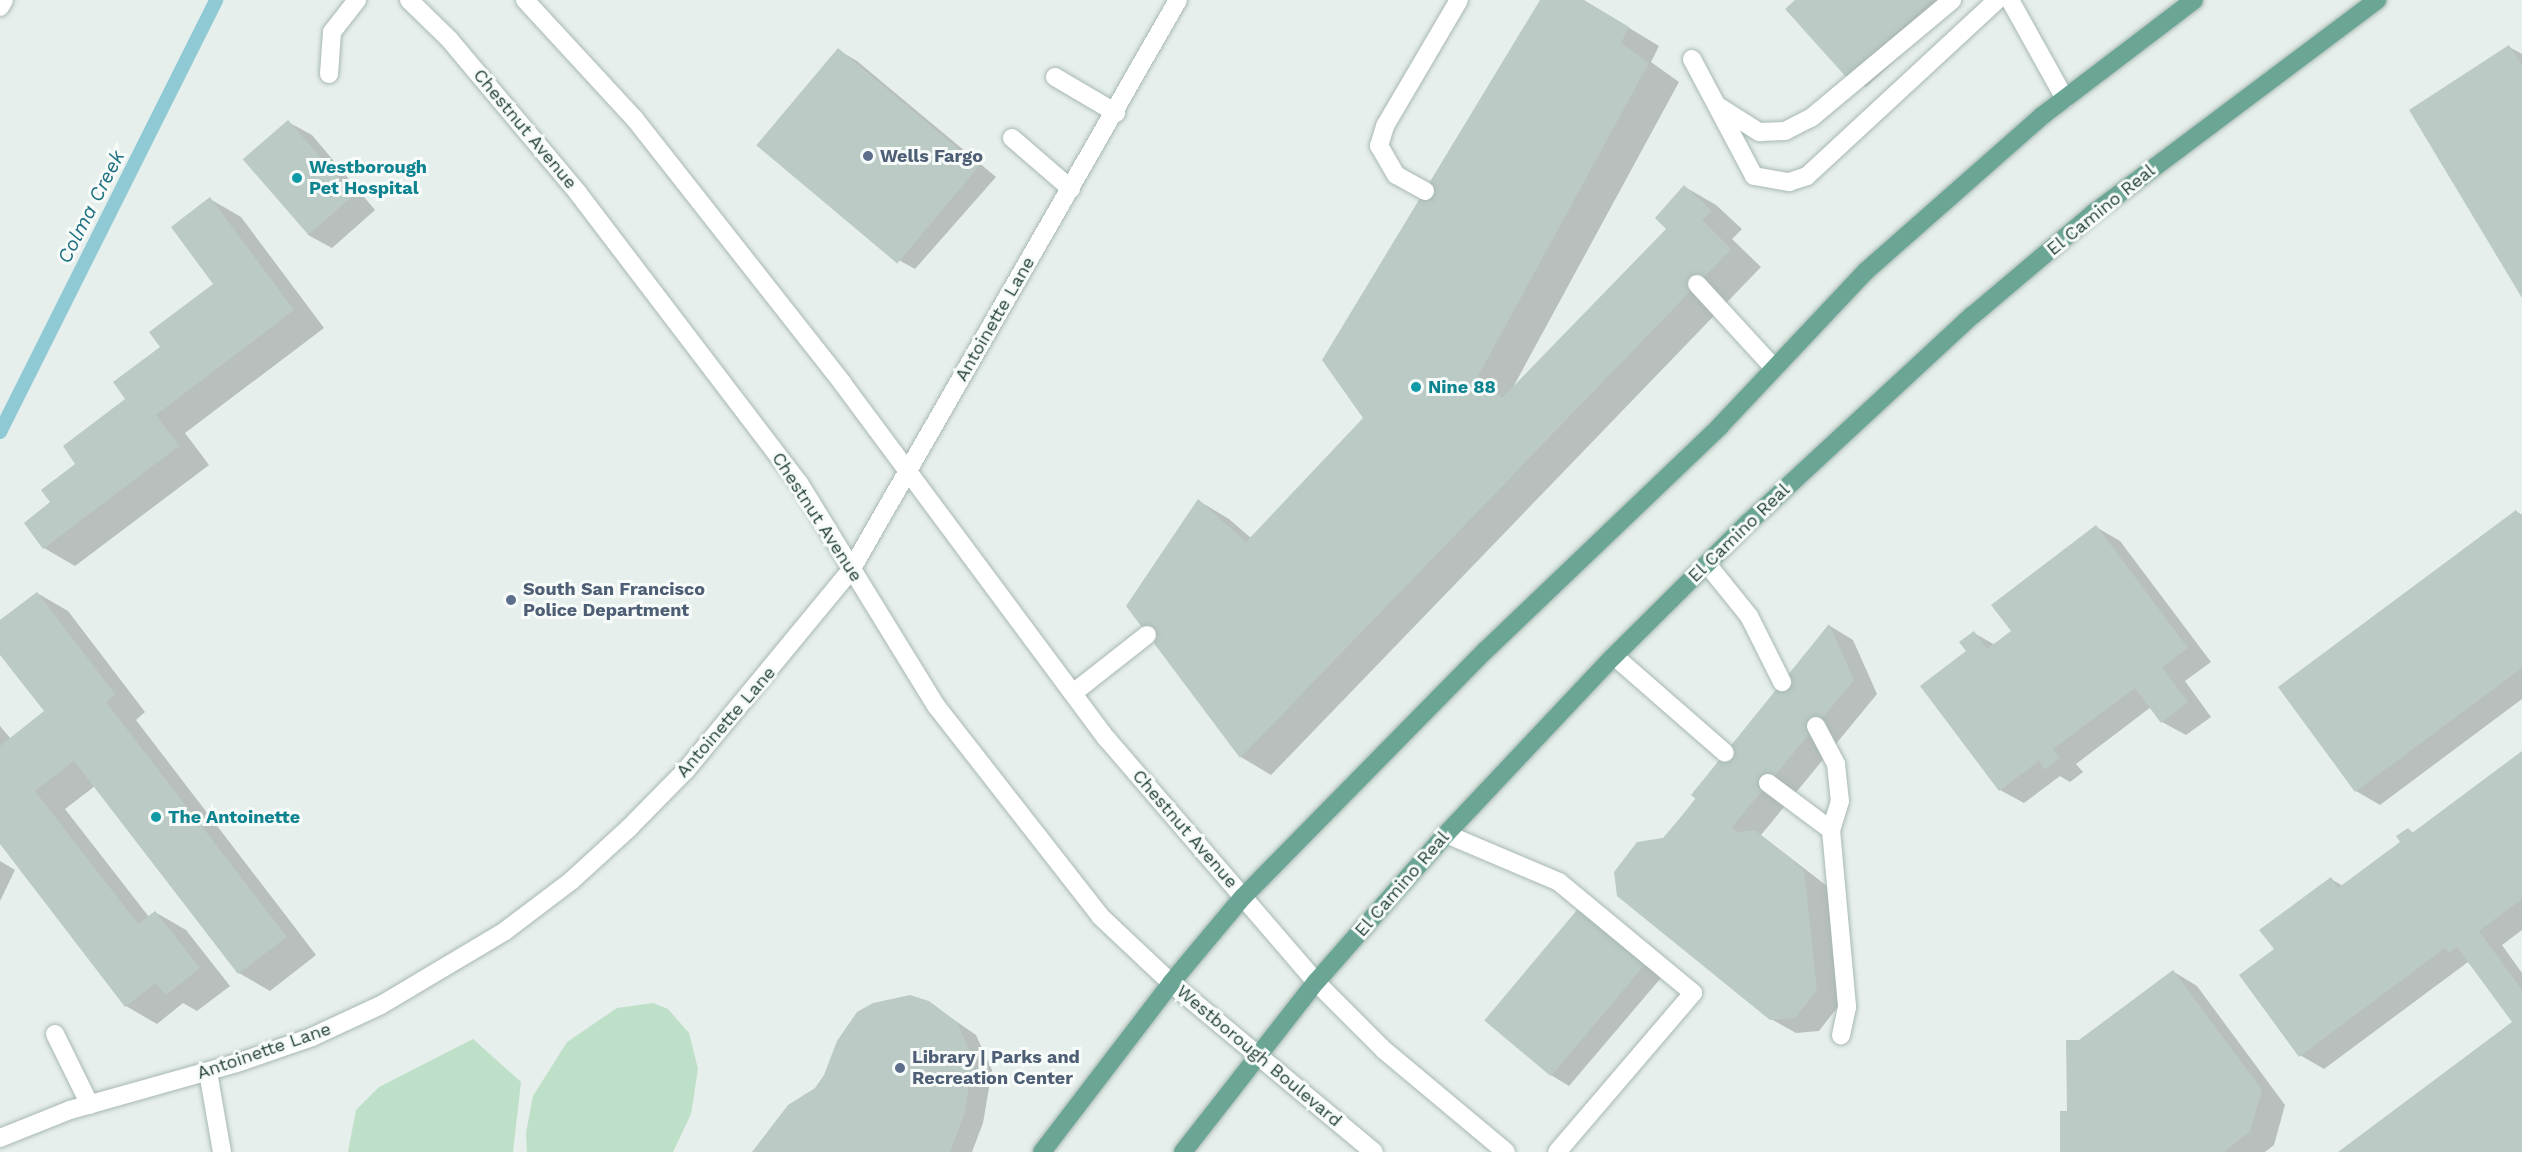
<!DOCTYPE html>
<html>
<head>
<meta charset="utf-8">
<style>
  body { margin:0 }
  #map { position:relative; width:2522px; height:1152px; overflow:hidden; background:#e6efeb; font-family:"Work Sans",sans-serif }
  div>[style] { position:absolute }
  .green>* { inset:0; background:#bfe0c8 }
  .shadow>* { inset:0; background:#0003 }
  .stream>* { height:14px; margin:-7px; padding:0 7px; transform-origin:7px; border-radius:7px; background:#8ec9d4 }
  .building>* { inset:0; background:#bbcac4; transform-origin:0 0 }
  .roads { filter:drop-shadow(0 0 2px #a8b8b2) drop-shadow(0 0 2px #a8b8b2) }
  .service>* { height:18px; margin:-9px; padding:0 9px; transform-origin:9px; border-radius:9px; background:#fff }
  .minor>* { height:18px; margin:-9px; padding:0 9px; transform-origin:9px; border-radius:9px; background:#fff }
  .tertiary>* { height:18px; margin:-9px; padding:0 9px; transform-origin:9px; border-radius:9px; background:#fff }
  .secondary>* { height:18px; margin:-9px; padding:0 9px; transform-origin:9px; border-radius:9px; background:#fff }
  .primary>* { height:18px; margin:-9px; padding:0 9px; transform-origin:9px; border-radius:9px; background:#6aa596 }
  .dots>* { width:16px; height:16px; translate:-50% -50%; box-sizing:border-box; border:3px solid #f7fbf9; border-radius:50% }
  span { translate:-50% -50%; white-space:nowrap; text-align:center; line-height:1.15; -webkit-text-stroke:6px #f7fbf9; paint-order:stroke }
  .street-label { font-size:18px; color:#24423a }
  .service-label { font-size:18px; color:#4e5e75; font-weight:700 }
  .left { translate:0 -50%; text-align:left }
  .culture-label { font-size:18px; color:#0d838f; font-weight:700 }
  .water-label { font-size:20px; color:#1c6f80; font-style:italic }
</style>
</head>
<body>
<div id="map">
  <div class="green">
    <div style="clip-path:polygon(653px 1003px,668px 1009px,689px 1033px,698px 1069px,691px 1114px,673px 1152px,527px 1152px,526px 1133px,533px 1096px,567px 1042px,617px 1008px)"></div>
    <div style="clip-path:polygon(473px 1039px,521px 1082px,513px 1152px,348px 1152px,356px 1110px,379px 1087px)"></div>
  </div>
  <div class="shadow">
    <div style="clip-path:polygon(1542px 0,1583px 0,1659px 46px,1651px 62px,1679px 82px,1511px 391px,1669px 228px,1685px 187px,1716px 205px,1742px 229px,1732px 239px,1761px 267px,1271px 775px,1241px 757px,1199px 501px,1229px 519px,1252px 539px,1365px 418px)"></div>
    <div style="clip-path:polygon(1797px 0,1962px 0,1866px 87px,1847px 76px,1787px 9px)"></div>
    <div style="clip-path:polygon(2509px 47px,2522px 54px,2522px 295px)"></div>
    <div style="clip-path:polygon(838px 50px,857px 61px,996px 177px,915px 269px,897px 259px)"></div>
    <div style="clip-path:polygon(288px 122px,312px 135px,375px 210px,332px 248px,308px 235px)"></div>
    <div style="clip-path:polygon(210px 199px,241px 217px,324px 328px,185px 433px,209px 465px,75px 566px,44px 548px,53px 503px,162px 347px,215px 284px)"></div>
    <div style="clip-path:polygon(2516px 511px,2522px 515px,2522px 699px,2380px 805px,2356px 791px)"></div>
    <div style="clip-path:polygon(2096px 527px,2120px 541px,2211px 662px,2185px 681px,2211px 717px,2186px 735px,2162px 722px,2151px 707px,2076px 764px,2083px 772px,2070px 782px,2060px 776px,2024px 803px,2000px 790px,1969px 651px,1974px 633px,1995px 645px,2013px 631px)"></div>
    <div style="clip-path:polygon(37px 593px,68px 611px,145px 712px,136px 720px,316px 955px,270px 991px,239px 973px,95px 786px,65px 809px,149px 917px,155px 912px,186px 930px,230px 986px,197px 1011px,183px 1003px,157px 1024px,126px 1006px,0 842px,0 726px,11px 739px,46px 712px,0 652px,0 622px)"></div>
    <div style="clip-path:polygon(1830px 626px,1853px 640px,1877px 694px,1761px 835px,1827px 886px,1840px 1004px,1819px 1031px,1796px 1033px,1771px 1019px,1664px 839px)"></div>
    <div style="clip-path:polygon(2522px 753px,2522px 930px,2502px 945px,2522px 973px,2522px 1152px,2340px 1152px,2514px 1022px,2468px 962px,2324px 1069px,2300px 1055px,2276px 949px,2331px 879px,2343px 886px,2402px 842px,2408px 829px,2414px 833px)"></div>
    <div style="clip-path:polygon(0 861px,15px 870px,0 901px)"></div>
    <div style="clip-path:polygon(1582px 906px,1666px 972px,1569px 1086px,1551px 1075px)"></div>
    <div style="clip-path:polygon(2174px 972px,2197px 986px,2285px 1105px,2274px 1145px,2265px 1152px,2061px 1152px,2080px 1042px)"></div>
    <div style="clip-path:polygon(928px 1002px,976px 1035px,992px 1070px,983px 1123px,972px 1152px,754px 1152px,816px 1089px)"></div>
  </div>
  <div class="stream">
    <div style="left:0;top:432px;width:483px;rotate:-63.4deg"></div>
  </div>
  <div class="building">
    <div style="clip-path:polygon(1540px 0,1584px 0,1629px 27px,1621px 43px,1649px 63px,1478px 376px,1502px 398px,1666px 229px,1655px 218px,1684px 185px,1712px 211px,1702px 220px,1731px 249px,1240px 758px,1126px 606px,1198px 499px,1246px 542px,1363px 418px,1322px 360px)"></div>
    <div style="clip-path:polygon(1795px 0,1932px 0,1846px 77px,1785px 9px)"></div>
    <div style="clip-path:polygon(2509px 45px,2522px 65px,2522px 298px,2409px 110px)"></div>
    <div style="left:838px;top:48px;width:184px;height:127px;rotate:40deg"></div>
    <div style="left:288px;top:120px;width:100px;height:60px;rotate:49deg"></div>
    <div style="clip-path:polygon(210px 197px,294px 310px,156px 415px,179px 446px,43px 549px,24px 523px,50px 502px,41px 490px,75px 464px,63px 446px,125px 399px,113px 382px,160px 347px,149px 332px,213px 284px,171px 227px)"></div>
    <div style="clip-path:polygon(2516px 510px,2522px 518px,2522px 668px,2355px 792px,2278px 687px)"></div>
    <div style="clip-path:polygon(2096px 525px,2188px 648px,2162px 667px,2188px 702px,2161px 723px,2135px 688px,2053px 749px,2060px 758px,2045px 770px,2039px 761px,1999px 791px,1920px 686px,1966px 651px,1959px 642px,1974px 631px,1987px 649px,2011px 631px,1991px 605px)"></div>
    <div style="clip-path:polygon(37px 592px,115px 694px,106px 702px,287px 937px,238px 974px,74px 761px,35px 791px,138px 924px,155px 911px,200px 968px,166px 995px,156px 983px,125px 1007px,0 844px,0 746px,44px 711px,0 655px,0 620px)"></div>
    <div style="clip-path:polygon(1829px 624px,1854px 680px,1732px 827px,1737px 832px,1755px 830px,1804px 870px,1817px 990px,1795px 1018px,1770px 1020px,1617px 896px,1614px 872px,1637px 842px,1663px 838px,1696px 799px,1691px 795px)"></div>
    <div style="clip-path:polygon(2522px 751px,2522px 899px,2479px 931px,2522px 990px,2522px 1152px,2338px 1152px,2512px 1022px,2457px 947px,2449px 953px,2445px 948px,2299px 1057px,2239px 975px,2274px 949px,2259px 930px,2331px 877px,2338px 888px,2400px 842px,2396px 836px,2408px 828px,2412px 833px)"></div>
    <div style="left:1582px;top:904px;width:87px;height:152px;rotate:40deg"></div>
    <div style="clip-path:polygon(2173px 970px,2262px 1090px,2250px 1131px,2224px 1152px,2060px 1152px,2060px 1111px,2067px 1111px,2066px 1040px,2079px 1040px)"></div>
    <div style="clip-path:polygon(910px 995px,929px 1001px,957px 1022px,973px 1059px,965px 1112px,950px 1152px,752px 1152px,788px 1105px,815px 1088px,824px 1075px,837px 1041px,857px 1012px,873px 1003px)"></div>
  </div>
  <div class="roads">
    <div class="service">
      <div style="left:2010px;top:0;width:113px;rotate:60.9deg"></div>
      <div style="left:1692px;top:59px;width:132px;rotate:62.1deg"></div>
      <div style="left:1754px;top:176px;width:36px;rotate:10deg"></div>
      <div style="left:1789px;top:182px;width:19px;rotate:-18deg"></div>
      <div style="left:1807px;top:176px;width:259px;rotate:-42.8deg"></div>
      <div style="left:329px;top:74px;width:42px;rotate:-85.9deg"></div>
      <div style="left:332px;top:32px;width:41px;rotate:-52deg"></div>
      <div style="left:1055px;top:77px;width:71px;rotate:30.5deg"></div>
      <div style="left:1718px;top:106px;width:49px;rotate:32.4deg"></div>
      <div style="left:1759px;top:132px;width:26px;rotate:-2deg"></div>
      <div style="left:1785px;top:131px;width:29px;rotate:-27deg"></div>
      <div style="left:1811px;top:118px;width:184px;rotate:-39.9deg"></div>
      <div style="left:1012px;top:138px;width:78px;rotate:40.8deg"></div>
      <div style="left:1425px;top:191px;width:33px;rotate:-151deg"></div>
      <div style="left:1396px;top:175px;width:34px;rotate:-120deg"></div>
      <div style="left:1379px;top:146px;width:21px;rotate:-73deg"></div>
      <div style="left:1385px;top:126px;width:146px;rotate:-59.6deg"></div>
      <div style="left:1697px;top:284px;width:114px;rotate:47.5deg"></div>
      <div style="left:1707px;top:564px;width:67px;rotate:51.1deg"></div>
      <div style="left:1749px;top:616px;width:74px;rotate:63.4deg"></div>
      <div style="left:1614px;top:656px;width:147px;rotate:41.1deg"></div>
      <div style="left:1073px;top:693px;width:94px;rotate:-38.1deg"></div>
      <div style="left:1816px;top:726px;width:43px;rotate:62.2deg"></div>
      <div style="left:1836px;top:764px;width:37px;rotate:84deg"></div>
      <div style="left:1840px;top:801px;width:30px;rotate:107deg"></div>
      <div style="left:1831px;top:830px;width:178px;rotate:84.8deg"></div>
      <div style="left:1847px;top:1007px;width:29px;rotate:102deg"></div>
      <div style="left:1768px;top:783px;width:79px;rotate:36.7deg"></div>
      <div style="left:1446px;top:834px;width:123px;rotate:23deg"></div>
      <div style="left:1559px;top:882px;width:174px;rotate:39.6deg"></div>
      <div style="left:1693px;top:993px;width:209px;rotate:130.5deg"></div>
      <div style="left:55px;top:1034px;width:79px;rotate:63.8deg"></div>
      <div style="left:208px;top:1072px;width:81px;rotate:80.1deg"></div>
    </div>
    <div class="minor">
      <div style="left:0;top:1138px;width:75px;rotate:-21.8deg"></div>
      <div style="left:70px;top:1110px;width:173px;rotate:-15.7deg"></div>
      <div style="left:237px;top:1063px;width:79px;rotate:-19.1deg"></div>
      <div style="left:312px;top:1037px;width:76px;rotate:-24.9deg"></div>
      <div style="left:381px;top:1005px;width:144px;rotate:-30.8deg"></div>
      <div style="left:505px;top:931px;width:83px;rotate:-37.1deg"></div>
      <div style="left:571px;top:881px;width:79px;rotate:-42.4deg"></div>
      <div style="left:629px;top:828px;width:81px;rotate:-45.5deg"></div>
      <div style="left:686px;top:770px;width:259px;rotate:-50.5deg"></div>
      <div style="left:851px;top:570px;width:657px;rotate:-60.16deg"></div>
    </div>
    <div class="tertiary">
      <div style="left:0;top:7px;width:8px;rotate:-60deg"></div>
    </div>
    <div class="secondary">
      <div style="left:409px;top:0;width:56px;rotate:44.3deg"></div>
      <div style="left:449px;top:39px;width:201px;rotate:50deg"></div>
      <div style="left:578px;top:193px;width:365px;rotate:52.7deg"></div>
      <div style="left:799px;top:483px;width:263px;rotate:58.4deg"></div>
      <div style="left:937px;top:707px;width:265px;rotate:52deg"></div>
      <div style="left:1100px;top:916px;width:98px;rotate:43.3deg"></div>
      <div style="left:1171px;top:983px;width:264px;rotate:39.8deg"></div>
      <div style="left:525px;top:0;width:161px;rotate:47.3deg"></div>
      <div style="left:634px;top:118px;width:338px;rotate:51.8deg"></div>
      <div style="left:843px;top:384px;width:442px;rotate:53.4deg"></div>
      <div style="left:1107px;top:739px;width:321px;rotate:49.3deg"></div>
      <div style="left:1316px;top:982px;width:96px;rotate:45deg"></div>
      <div style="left:1384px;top:1050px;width:159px;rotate:39.9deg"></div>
    </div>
    <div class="primary">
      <div style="left:1042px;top:1152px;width:213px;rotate:-52.6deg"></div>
      <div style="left:1171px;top:983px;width:112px;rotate:-50.1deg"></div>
      <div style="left:1243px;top:897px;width:346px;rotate:-45.5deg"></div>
      <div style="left:1486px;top:650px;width:324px;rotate:-43.7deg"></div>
      <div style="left:1720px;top:426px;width:213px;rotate:-46.7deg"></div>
      <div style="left:1866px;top:271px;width:235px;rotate:-41.4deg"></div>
      <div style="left:2042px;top:116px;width:191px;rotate:-37.3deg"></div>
      <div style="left:1183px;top:1152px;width:216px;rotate:-52deg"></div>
      <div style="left:1316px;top:982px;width:197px;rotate:-48.7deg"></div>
      <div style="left:1446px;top:834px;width:245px;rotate:-46.7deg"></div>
      <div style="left:1614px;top:656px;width:189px;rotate:-44.8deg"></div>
      <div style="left:1748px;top:523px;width:306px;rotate:-42.8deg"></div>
      <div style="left:1973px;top:315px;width:160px;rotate:-40.2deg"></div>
      <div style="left:2095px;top:212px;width:353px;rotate:-36.9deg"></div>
    </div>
  </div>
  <div class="dots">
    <div style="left:868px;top:156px;background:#5c6f8a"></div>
    <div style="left:297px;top:178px;background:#0f9aa8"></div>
    <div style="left:1416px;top:387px;background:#0f9aa8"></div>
    <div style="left:511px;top:600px;background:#5c6f8a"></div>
    <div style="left:156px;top:817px;background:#0f9aa8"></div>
    <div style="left:900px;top:1068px;background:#5c6f8a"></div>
  </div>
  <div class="street-label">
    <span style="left:525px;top:129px;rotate:50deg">Chestnut Avenue</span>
    <span style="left:2101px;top:210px;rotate:-39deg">El Camino Real</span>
    <span style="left:995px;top:319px;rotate:-60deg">Antoinette Lane</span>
    <span style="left:817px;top:517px;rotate:57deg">Chestnut Avenue</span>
    <span style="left:1739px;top:533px;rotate:-44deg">El Camino Real</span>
    <span style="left:726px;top:722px;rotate:-49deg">Antoinette Lane</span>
    <span style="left:1185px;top:829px;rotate:49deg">Chestnut Avenue</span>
    <span style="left:1402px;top:884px;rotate:-49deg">El Camino Real</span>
    <span style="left:264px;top:1051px;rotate:-19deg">Antoinette Lane</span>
    <span style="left:1259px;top:1056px;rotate:40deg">Westborough Boulevard</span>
  </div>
  <div class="service-label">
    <span class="left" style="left:880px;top:156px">Wells Fargo</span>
    <span class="left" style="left:523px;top:600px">South San Francisco<br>Police Department</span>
    <span class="left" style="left:912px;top:1068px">Library | Parks and<br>Recreation Center</span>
  </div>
  <div class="culture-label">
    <span class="left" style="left:309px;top:178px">Westborough<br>Pet Hospital</span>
    <span class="left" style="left:1428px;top:387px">Nine 88</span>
    <span class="left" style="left:168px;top:817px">The Antoinette</span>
  </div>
  <div class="water-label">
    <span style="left:91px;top:207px;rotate:-63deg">Colma Creek</span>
  </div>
</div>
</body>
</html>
